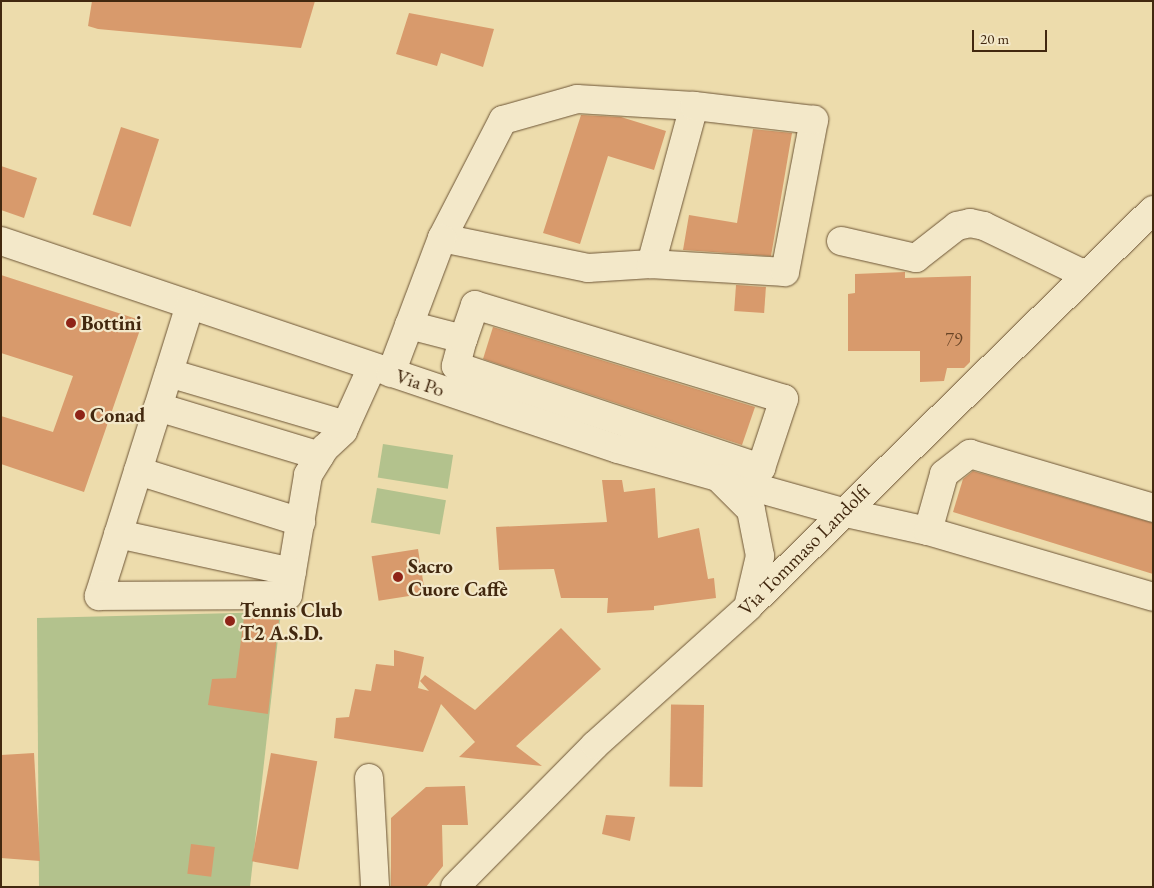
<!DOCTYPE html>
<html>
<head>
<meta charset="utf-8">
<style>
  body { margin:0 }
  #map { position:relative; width:1154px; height:888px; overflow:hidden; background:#eddcac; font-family:"EB Garamond",serif }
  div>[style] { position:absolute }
  .green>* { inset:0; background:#b3c28d; transform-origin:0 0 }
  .building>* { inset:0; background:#d89a6c; transform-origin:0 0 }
  .roads { filter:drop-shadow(0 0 1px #6d5536) drop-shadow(0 0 1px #6d5536) }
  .minor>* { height:28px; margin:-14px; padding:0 14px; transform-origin:14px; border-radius:14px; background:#f3e8c9 }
  .dots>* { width:14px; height:14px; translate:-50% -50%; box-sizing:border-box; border:2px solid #f3e8c9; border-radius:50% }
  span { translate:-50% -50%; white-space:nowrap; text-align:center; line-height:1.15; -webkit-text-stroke:4.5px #f3e8c9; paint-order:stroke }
  .number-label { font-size:18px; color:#684426 }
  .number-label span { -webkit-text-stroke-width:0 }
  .poi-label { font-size:20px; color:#42280f; font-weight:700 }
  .left { translate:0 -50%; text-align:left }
  .street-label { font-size:20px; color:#42280f }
  .frame { position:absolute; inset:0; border:2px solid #42280f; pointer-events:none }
  .scale { position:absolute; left:972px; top:30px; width:75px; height:22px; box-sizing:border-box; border:2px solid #42280f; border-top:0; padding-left:6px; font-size:15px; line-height:18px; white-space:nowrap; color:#42280f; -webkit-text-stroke:4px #f3e8c9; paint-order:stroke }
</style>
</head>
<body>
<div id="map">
  <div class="green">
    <div style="left:383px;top:444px;width:71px;height:34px;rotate:9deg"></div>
    <div style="left:377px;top:488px;width:70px;height:35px;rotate:10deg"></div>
    <div style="clip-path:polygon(281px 612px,250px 887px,39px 887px,37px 618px)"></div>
  </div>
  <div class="building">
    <div style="clip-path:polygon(92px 1px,315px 1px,301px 48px,98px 29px,88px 26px)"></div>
    <div style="clip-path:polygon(409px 13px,494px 29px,483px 67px,441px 53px,437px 66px,396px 54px)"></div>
    <div style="clip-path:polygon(581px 115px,621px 117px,666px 131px,654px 170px,608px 156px,580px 244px,543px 233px)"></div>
    <div style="left:121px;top:127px;width:40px;height:92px;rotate:18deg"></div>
    <div style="clip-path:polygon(753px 129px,792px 133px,771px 256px,683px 250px,689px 215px,737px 223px)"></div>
    <div style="clip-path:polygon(1px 166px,37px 178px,24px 218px,1px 210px)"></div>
    <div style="clip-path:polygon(905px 272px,905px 278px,971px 276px,970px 362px,964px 368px,947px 368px,944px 381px,920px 382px,920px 351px,848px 351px,848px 294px,855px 293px,855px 274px)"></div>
    <div style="clip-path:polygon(1px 275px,143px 321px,84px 492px,1px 464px,1px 416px,53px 432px,73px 376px,1px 353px)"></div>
    <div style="left:736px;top:285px;width:30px;height:26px;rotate:4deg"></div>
    <div style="clip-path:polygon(493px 327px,755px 407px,742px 445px,483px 359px)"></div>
    <div style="clip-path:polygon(973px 471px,1153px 523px,1153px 574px,953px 512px,963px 479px)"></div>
    <div style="clip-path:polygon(602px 480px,622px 480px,624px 492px,655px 488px,658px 538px,699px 528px,708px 579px,714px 578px,716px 598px,654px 606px,654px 610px,607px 613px,608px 598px,561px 598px,554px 569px,499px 570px,496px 527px,607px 522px)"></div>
    <div style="left:418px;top:549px;width:45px;height:47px;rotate:81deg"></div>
    <div style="clip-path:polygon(244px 617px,279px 620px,268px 714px,208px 705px,212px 679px,236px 678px)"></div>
    <div style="clip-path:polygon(561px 628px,601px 669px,516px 746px,542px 766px,459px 757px,475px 742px,441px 704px,423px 752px,334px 738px,336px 718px,349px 717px,355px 689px,371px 691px,376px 664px,394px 666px,394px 650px,424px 657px,418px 688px,429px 691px,420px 681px,425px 675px,475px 710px)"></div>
    <div style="left:704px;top:705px;width:82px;height:33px;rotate:91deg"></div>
    <div style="clip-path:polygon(34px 753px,40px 861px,1px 858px,1px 755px)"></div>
    <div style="left:271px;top:753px;width:47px;height:110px;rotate:10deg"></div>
    <div style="clip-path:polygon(465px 786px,468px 825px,442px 825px,443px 866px,426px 887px,391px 887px,391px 818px,426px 787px)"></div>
    <div style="clip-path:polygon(606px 815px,635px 817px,630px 841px,602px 834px)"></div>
    <div style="left:191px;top:844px;width:24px;height:30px;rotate:7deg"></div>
  </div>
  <div class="roads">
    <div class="minor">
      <div style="left:577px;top:99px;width:117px;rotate:3.4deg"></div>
      <div style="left:694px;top:106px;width:164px;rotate:105.2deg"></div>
      <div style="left:651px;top:264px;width:63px;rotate:176.4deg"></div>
      <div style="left:588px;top:268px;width:149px;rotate:-168.4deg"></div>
      <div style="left:442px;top:238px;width:133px;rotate:-62.7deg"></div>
      <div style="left:503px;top:120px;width:77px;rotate:-15.8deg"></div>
      <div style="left:1px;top:241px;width:651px;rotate:18.63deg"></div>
      <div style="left:618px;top:449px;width:233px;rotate:15.7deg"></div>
      <div style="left:842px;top:512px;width:88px;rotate:12.5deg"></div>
      <div style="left:928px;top:531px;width:234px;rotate:16.3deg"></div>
      <div style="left:841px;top:241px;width:77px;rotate:12.8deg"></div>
      <div style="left:916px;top:258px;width:52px;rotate:-38deg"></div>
      <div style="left:957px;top:226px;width:13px;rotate:-13deg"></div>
      <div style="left:970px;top:223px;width:14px;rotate:12deg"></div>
      <div style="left:984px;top:226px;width:113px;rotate:25.7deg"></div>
      <div style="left:651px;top:264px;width:134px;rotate:3.4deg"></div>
      <div style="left:785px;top:272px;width:155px;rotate:-79.2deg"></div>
      <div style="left:814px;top:120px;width:121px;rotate:-173.3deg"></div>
      <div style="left:190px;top:305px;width:305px;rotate:107.4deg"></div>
      <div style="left:99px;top:596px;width:189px;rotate:-0.3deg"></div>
      <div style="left:288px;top:595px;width:122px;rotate:-80.5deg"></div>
      <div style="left:308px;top:475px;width:32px;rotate:-58deg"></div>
      <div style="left:325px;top:448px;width:25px;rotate:-43deg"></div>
      <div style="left:343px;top:431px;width:70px;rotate:-65.6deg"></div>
      <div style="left:409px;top:325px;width:56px;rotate:14.5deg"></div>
      <div style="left:463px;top:339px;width:28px;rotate:105deg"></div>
      <div style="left:456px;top:366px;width:322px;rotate:18.5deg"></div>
      <div style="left:761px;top:468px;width:73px;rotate:-71.6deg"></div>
      <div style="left:784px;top:399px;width:323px;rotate:-163.1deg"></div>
      <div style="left:475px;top:305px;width:36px;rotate:109deg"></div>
      <div style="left:169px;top:373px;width:184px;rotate:16.4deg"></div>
      <div style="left:391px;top:373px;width:144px;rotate:-69.3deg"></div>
      <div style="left:158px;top:407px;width:169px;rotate:16.8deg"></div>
      <div style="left:138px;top:471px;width:171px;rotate:17.4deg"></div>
      <div style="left:719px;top:478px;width:45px;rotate:45deg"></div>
      <div style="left:751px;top:510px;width:47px;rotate:78.9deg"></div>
      <div style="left:760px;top:556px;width:52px;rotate:103.2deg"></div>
      <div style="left:928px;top:531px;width:59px;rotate:-74.3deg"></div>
      <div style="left:944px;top:474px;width:33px;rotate:-38deg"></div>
      <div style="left:970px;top:454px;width:191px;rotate:16.4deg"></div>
      <div style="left:118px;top:534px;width:178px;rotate:12.3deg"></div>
      <div style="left:369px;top:778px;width:109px;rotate:86.8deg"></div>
      <div style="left:455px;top:887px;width:199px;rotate:-45.4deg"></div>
      <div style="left:595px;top:745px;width:206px;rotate:-42deg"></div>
      <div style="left:748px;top:607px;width:567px;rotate:-44.43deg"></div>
    </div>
  </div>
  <div class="dots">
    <div style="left:71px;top:323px;background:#8f2418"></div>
    <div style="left:80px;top:415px;background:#8f2418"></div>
    <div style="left:398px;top:577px;background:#8f2418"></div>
    <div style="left:230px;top:621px;background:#8f2418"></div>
  </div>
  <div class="number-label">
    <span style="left:954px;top:340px">79</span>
  </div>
  <div class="poi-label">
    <span class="left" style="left:81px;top:323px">Bottini</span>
    <span class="left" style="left:90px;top:415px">Conad</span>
    <span class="left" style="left:408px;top:578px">Sacro<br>Cuore Caffè</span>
    <span class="left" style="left:240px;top:622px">Tennis Club<br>T2 A.S.D.</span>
  </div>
  <div class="street-label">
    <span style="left:420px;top:383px;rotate:18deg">Via Po</span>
    <span style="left:804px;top:550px;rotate:-45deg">Via Tommaso Landolfi</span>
  </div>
  <div class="frame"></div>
  <div class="scale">20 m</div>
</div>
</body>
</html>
